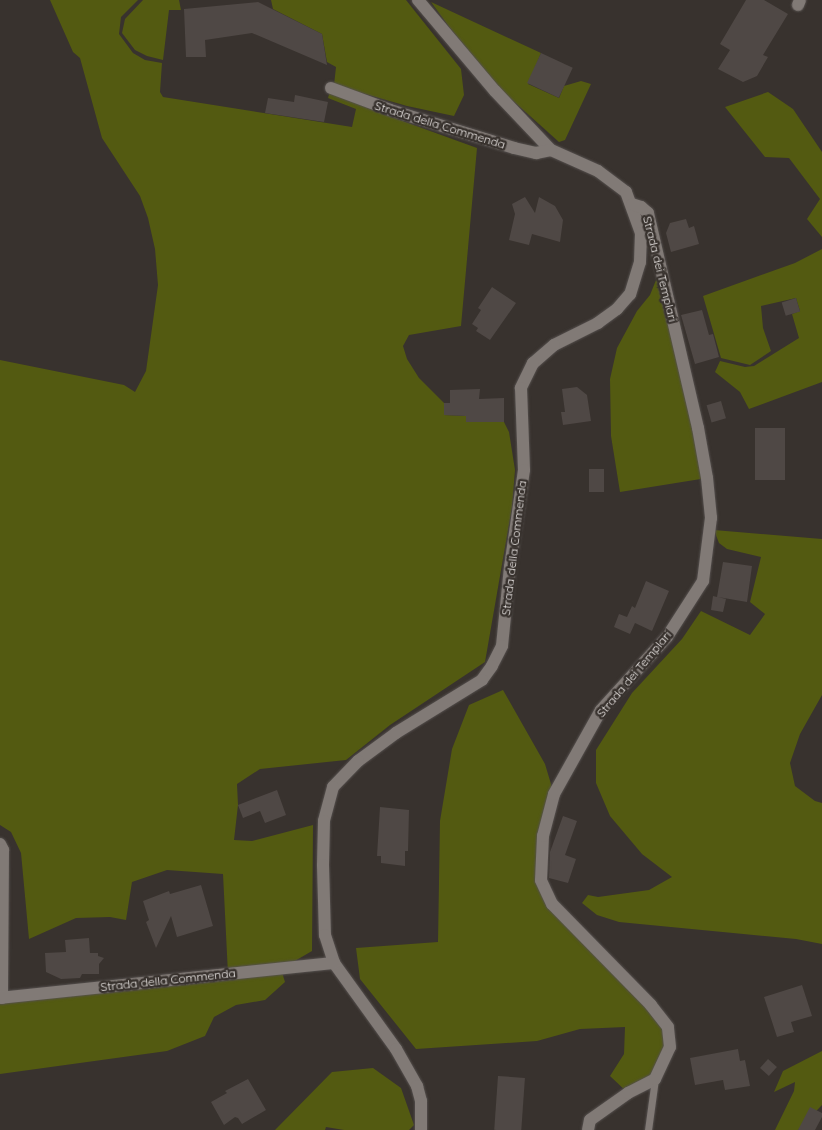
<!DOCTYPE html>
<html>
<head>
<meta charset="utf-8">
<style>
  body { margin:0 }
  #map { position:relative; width:822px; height:1130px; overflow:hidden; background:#38322e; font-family:Quicksand,sans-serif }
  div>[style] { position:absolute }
  .green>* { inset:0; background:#535a11 }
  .building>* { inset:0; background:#4f4845; transform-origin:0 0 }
  .roads { filter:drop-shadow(0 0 1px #544f4d) drop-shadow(0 0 1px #544f4d) }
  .service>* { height:7px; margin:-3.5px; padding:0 3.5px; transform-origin:3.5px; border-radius:3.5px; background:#817a76 }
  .minor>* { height:12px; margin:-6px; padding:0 6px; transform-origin:6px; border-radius:6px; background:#817a76 }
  span { translate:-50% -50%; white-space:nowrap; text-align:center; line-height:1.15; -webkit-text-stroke:5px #38322e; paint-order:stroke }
  .street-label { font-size:12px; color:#ebe7e5 }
</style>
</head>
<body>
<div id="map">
  <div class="green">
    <div style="clip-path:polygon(50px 0,138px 0,121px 17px,119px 34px,133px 53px,145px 60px,162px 63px,160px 92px,163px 97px,352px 127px,356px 109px,328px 98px,330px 91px,375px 111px,477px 148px,461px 326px,409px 335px,403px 346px,407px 359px,419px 378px,444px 403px,444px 415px,466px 416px,466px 422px,504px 422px,509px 432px,515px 470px,512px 507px,485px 662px,390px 725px,346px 760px,260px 769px,237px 784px,238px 805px,234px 840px,252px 841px,313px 825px,312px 951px,281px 969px,285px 982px,265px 1000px,236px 1005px,214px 1017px,205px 1036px,167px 1051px,0 1074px,0 998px,228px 974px,223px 874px,167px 870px,132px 882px,126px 920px,110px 917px,76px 918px,29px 939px,21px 853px,11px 832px,0 825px,0 360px,124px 385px,135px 392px,146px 371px,158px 285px,155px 249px,148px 218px,140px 196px,102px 138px,80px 58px,73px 52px)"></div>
    <div style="clip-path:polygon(143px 0,179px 0,181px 10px,169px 10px,163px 60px,147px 56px,135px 50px,122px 33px,125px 19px)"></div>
    <div style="clip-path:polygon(271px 0,406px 0,461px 69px,464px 95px,454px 116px,407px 106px,334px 85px,336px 67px,327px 62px,322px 34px,273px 9px)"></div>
    <div style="clip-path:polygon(431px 2px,541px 53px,528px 84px,559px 98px,564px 86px,581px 81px,591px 84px,565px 140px,559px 142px,502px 91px,450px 28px)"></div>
    <div style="clip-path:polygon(768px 92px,793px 109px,822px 152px,822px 237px,807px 219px,820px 199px,789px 158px,765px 157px,725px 107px)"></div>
    <div style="clip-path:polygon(822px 249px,822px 382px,749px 409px,740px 392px,715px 372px,720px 361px,745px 367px,754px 366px,799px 338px,792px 314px,800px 311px,796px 298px,761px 306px,763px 328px,771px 351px,750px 365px,721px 358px,703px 296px,795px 263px)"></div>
    <div style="clip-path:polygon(660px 270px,707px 478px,620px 492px,611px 436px,610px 379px,617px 348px,637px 311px,650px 295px)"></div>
    <div style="clip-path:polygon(714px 530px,822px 539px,822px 695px,800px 734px,790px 763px,795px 786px,815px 801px,822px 803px,822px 944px,796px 939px,619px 922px,597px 915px,582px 903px,588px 895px,598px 897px,649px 890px,672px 877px,642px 854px,610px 816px,596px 783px,596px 750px,632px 693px,682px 639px,701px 611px,750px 635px,765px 614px,750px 602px,761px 557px,727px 549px,719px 543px)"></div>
    <div style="clip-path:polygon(503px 690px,545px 764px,554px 794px,541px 880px,552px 904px,668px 1027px,670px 1047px,655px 1079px,628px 1093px,610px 1076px,624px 1054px,625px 1027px,580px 1029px,537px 1041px,416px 1049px,360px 979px,356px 948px,438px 942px,440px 821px,452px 749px,469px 705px)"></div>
    <div style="clip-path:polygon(822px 1051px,822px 1105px,798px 1130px,775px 1130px,794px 1091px,795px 1082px,774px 1092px,783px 1071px)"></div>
    <div style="clip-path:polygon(373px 1068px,401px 1088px,414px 1125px,409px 1130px,344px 1130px,326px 1127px,325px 1130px,275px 1130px,332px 1072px)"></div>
  </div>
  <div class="building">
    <div style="clip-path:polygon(746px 0,764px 0,788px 14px,763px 55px,768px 57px,757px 76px,743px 82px,718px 69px,730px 50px,720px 44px)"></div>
    <div style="clip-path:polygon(258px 2px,322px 34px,327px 65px,252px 33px,205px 40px,206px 57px,186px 57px,184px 9px)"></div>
    <div style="left:541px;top:53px;width:35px;height:33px;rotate:25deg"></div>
    <div style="clip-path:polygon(295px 95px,328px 102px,324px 122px,265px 113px,268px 98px,294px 102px)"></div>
    <div style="clip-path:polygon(525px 197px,535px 213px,539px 197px,555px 206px,563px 220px,560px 242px,532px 234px,529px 245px,509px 240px,515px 214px,512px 204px)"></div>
    <div style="clip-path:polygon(686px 219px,689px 228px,694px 226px,699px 244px,671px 252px,666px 233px,670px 223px)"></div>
    <div style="clip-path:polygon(492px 287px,516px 303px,490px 340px,476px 331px,478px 328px,472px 324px,481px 310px,478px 308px)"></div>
    <div style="left:796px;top:298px;width:14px;height:15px;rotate:73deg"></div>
    <div style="clip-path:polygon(702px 310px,709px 335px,713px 334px,719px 357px,695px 364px,681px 315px)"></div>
    <div style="clip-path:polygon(577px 387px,587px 395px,591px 421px,563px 425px,561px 412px,565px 412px,562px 389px)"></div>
    <div style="clip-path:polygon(480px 389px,479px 399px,504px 398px,504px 422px,466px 422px,466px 416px,444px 415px,444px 403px,450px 403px,450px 390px)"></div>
    <div style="left:721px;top:401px;width:18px;height:15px;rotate:74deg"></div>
    <div style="left:755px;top:428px;width:30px;height:52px"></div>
    <div style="left:589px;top:469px;width:15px;height:23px"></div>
    <div style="clip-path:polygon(723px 562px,752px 566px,747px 602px,718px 597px,726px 599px,723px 612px,711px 610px,713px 596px,717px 597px)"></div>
    <div style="clip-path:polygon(646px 581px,669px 591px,652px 631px,635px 623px,630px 634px,614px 627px,619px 614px,627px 617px,632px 606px,635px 608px)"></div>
    <div style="clip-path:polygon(277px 790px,286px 815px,265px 823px,260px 811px,243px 818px,238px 805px)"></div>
    <div style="clip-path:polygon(380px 807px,409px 810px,408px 851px,405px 851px,405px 866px,381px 863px,381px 856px,377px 856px)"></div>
    <div style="clip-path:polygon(563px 816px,577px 821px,565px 855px,576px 859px,568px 883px,549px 878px,550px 852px)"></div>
    <div style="clip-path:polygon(201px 885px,213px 926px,177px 937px,171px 916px,156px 948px,146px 922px,149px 920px,143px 901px,169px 891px,170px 894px)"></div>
    <div style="clip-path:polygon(89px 938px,90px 953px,98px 953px,98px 956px,104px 958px,99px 964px,99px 974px,82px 974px,80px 978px,61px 979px,46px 972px,45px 953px,66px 952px,65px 940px)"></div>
    <div style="clip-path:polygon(802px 985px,812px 1016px,791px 1022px,794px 1032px,777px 1037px,764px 997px)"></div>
    <div style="clip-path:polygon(738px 1049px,740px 1061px,745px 1060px,750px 1086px,725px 1090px,723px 1080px,695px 1085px,690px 1058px)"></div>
    <div style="left:768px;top:1059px;width:12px;height:12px;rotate:42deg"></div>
    <div style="left:498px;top:1076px;width:27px;height:54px;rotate:4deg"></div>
    <div style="clip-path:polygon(248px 1079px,266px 1110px,242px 1124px,238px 1118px,235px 1117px,224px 1125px,211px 1102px,227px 1093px,225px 1091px)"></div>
    <div style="clip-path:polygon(810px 1107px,822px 1113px,822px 1117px,815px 1130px,798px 1130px)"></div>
  </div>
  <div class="roads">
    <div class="service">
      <div style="left:648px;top:1130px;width:51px;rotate:-82.2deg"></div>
    </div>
    <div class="minor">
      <div style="left:418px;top:0;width:119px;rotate:49.8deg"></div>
      <div style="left:495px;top:91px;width:81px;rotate:46.5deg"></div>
      <div style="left:551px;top:150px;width:51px;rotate:24.1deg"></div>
      <div style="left:598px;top:171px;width:35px;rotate:37deg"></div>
      <div style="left:626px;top:192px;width:44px;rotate:69.9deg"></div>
      <div style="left:641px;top:233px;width:29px;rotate:92deg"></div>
      <div style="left:640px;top:262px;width:34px;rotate:107deg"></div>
      <div style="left:630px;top:294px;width:20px;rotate:131deg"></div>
      <div style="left:617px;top:309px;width:24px;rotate:144deg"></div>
      <div style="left:598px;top:323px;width:49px;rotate:153.4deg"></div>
      <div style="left:554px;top:345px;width:28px;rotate:139deg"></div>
      <div style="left:533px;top:363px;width:28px;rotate:116deg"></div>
      <div style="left:521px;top:388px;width:82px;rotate:87.9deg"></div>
      <div style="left:524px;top:470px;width:98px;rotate:98.2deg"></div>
      <div style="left:510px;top:567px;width:79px;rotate:95.8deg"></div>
      <div style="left:502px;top:646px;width:22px;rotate:117deg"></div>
      <div style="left:492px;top:666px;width:17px;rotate:126deg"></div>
      <div style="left:482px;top:680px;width:101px;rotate:148.4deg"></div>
      <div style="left:396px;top:733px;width:47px;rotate:143.6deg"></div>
      <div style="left:358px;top:761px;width:36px;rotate:134deg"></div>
      <div style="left:333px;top:787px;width:35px;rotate:105deg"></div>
      <div style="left:324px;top:821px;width:44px;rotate:91.3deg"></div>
      <div style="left:323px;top:865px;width:70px;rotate:88.4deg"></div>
      <div style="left:325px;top:935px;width:29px;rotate:72deg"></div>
      <div style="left:334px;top:963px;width:106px;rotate:54.2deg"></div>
      <div style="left:396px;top:1049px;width:43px;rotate:60.4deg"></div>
      <div style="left:417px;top:1086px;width:16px;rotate:75deg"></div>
      <div style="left:421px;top:1101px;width:29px;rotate:90deg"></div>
      <div style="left:798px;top:5px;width:5px;rotate:-68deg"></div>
      <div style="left:331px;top:88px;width:63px;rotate:20.4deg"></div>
      <div style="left:390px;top:110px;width:130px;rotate:17deg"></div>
      <div style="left:514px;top:148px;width:23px;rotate:13deg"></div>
      <div style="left:536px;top:153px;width:15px;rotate:-11deg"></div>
      <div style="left:0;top:844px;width:7px;rotate:63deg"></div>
      <div style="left:3px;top:850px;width:148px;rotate:90.4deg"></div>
      <div style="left:0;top:998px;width:336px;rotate:-6deg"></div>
      <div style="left:588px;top:1130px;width:10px;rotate:-79deg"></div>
      <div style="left:590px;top:1120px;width:47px;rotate:-35.4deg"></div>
      <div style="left:628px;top:1093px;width:30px;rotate:-27deg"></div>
      <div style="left:655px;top:1079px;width:35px;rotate:-65deg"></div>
      <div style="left:670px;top:1047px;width:20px;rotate:-96deg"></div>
      <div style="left:668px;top:1027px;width:28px;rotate:-128deg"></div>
      <div style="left:651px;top:1005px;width:141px;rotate:-134.4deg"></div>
      <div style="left:552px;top:904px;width:26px;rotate:-115deg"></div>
      <div style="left:541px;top:880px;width:44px;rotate:-87.4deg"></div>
      <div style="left:543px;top:836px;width:43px;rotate:-75.3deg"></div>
      <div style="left:554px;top:794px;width:96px;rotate:-60.8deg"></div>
      <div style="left:601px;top:710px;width:98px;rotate:-47.9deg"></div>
      <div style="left:667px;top:637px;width:67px;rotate:-57.3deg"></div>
      <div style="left:703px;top:581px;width:64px;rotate:-82.8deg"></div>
      <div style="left:711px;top:518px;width:40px;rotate:-95.7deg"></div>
      <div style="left:707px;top:478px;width:51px;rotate:-100.2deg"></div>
      <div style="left:698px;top:428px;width:221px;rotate:-103.1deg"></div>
      <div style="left:648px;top:213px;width:9px;rotate:-139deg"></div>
      <div style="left:641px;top:207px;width:9px;rotate:-162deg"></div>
    </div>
  </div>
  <div class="street-label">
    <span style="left:440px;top:125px;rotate:17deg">Strada della Commenda</span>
    <span style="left:660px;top:269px;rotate:76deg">Strada dei Templari</span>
    <span style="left:514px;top:548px;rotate:-83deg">Strada della Commenda</span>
    <span style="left:634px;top:674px;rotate:-50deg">Strada dei Templari</span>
    <span style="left:168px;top:980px;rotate:-6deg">Strada della Commenda</span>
  </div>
</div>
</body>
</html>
